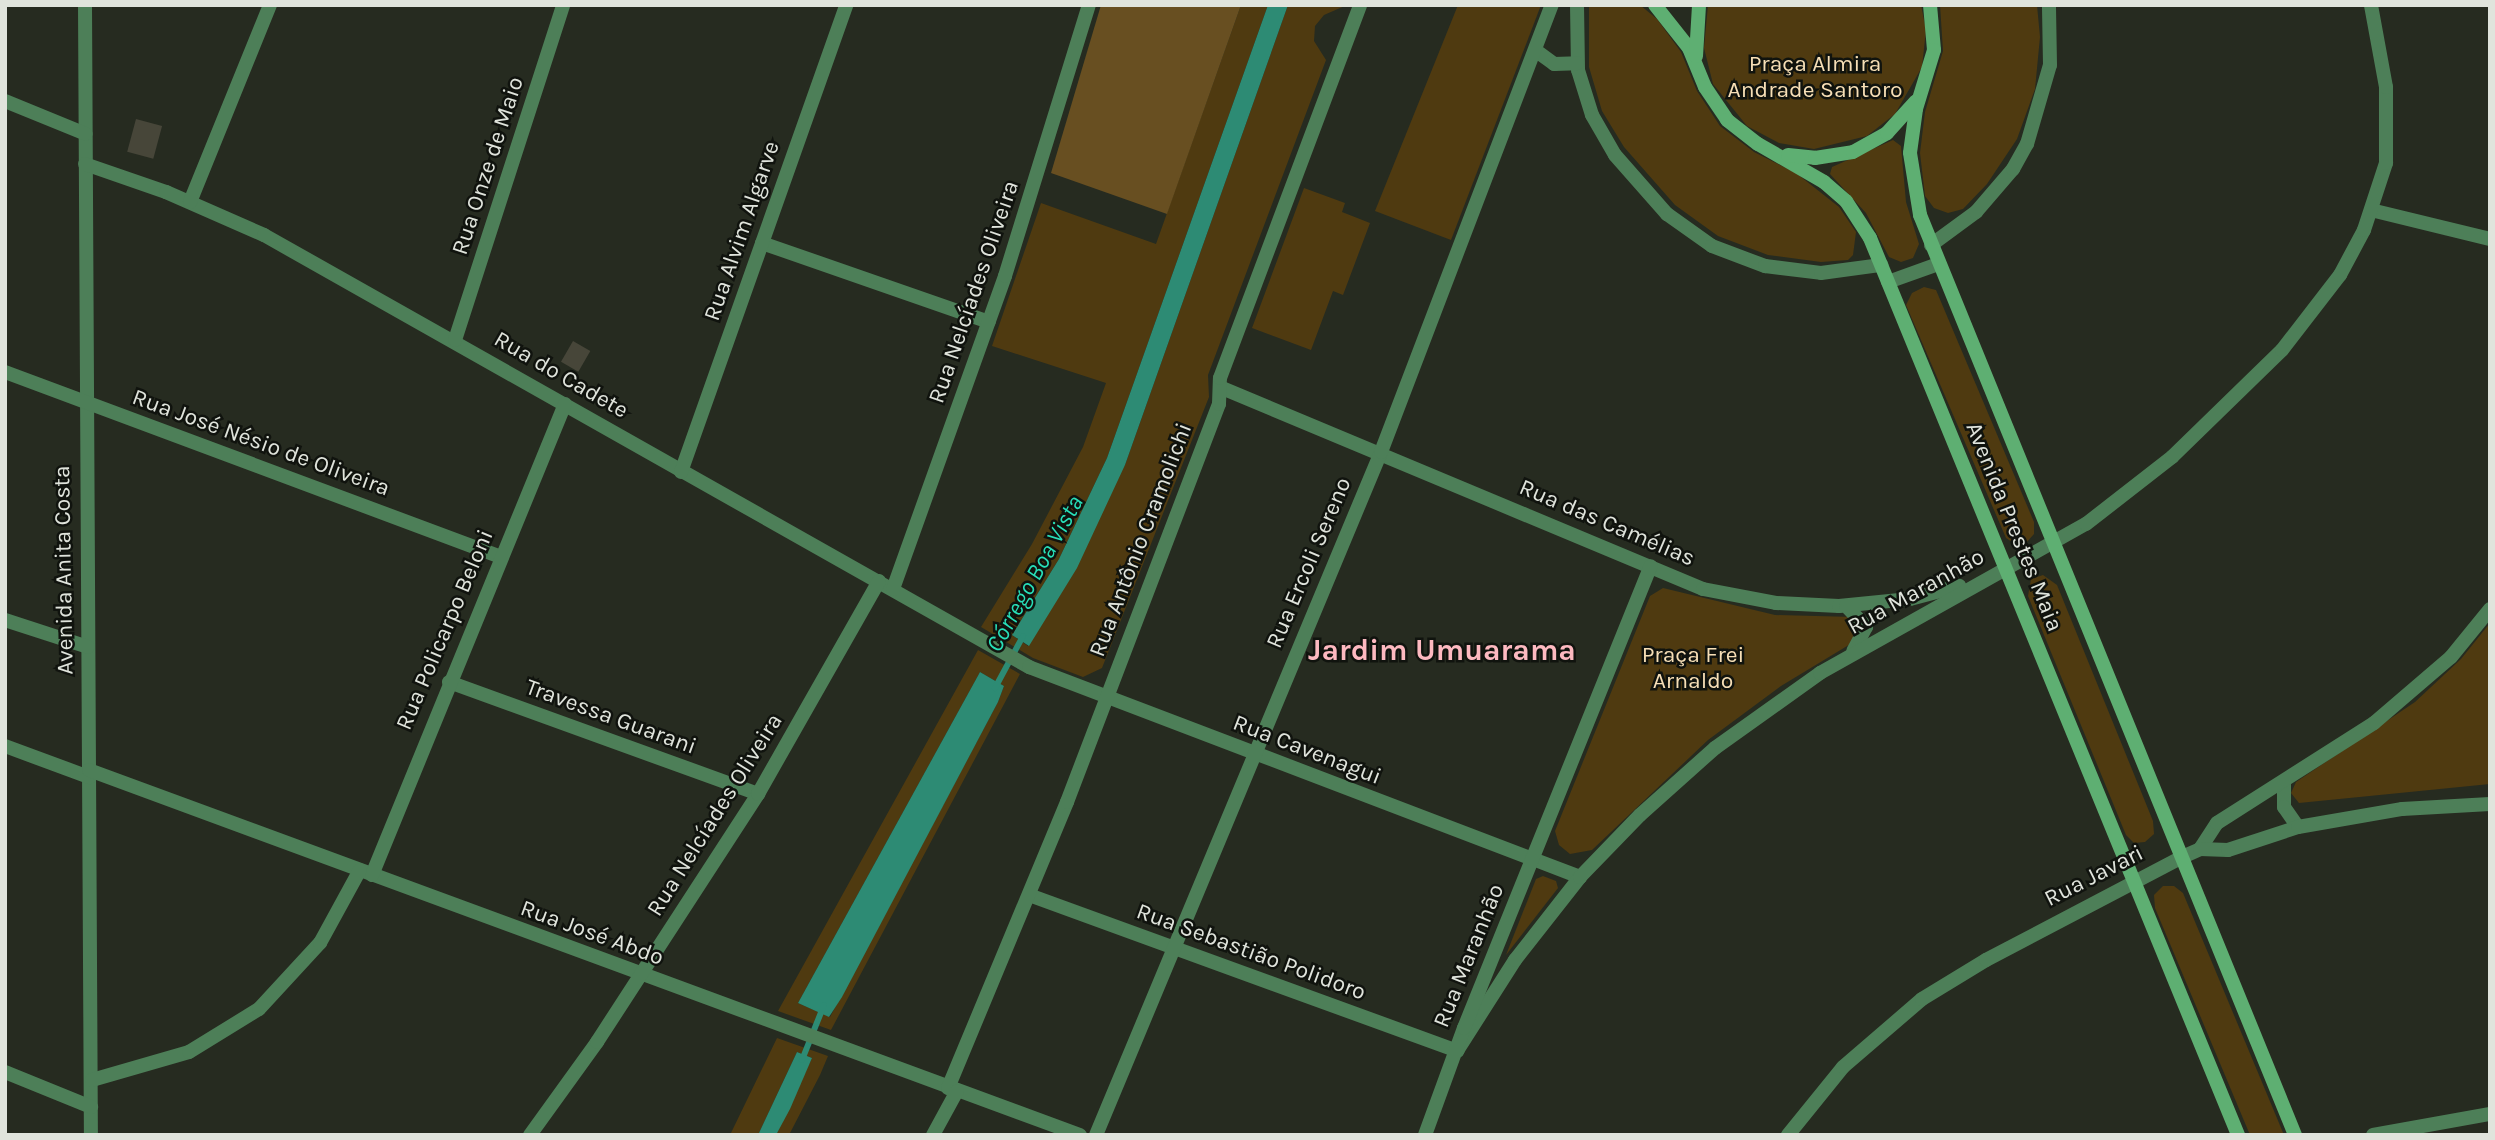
<!DOCTYPE html>
<html>
<head>
<meta charset="utf-8">
<style>
  body { margin:0 }
  #map { position:relative; width:2495px; height:1140px; overflow:hidden; background:#262b20; font-family:Karla,sans-serif }
  div>[style] { position:absolute }
  .green>* { inset:0; background:#4f3a10 }
  .forest>* { inset:0; background:#684f21 }
  .water>* { inset:0; background:#2d8b74 }
  .stream>* { height:6px; margin:-3px; padding:0 3px; transform-origin:3px; border-radius:3px; background:#2d8b74 }
  .building>* { inset:0; background:#474639; transform-origin:0 0 }
  .street>* { height:14px; margin:-7px; padding:0 7px; transform-origin:7px; border-radius:7px; background:#4d7f58 }
  .secondary>* { height:14px; margin:-7px; padding:0 7px; transform-origin:7px; border-radius:7px; background:#5eaf72 }
  span { translate:-50% -50%; white-space:nowrap; text-align:center; line-height:1.15; -webkit-text-stroke:5px #10130e; paint-order:stroke }
  .park-label { font-size:23px; color:#f7dfb6 }
  .street-label { font-size:23px; color:#e0e4dc }
  .water-label { font-size:24px; color:#28dfb8; font-style:italic }
  .district-label { font-size:30px; color:#fdb9c0; font-weight:700 }
  .frame { position:absolute; inset:0; border:7px solid #e0e4dc; pointer-events:none }
</style>
</head>
<body>
<div id="map">
  <div class="green">
    <div style="clip-path:polygon(1241px 5px,1268px 5px,1107px 458px,1059px 559px,1012px 635px,1028px 646px,1125px 465px,1288px 5px,1347px 5px,1324px 15px,1315px 26px,1314px 41px,1326px 60px,1208px 375px,1209px 397px,1102px 668px,1083px 677px,1033px 658px,981px 627px,1032px 544px,1083px 447px,1106px 383px,992px 346px,1041px 203px,1156px 244px)"></div>
    <div style="clip-path:polygon(1458px 5px,1541px 5px,1451px 240px,1375px 211px)"></div>
    <div style="clip-path:polygon(1589px 5px,1640px 5px,1657px 19px,1681px 52px,1697px 91px,1720px 126px,1754px 152px,1796px 173px,1839px 207px,1856px 232px,1853px 255px,1848px 260px,1821px 262px,1768px 255px,1718px 236px,1675px 205px,1624px 147px,1602px 111px,1589px 67px)"></div>
    <div style="clip-path:polygon(1708px 5px,1921px 5px,1926px 30px,1922px 67px,1895px 114px,1867px 136px,1814px 149px,1779px 143px,1747px 126px,1713px 84px,1704px 48px)"></div>
    <div style="clip-path:polygon(1940px 5px,2037px 5px,2040px 37px,2035px 89px,2017px 139px,1987px 184px,1963px 209px,1948px 213px,1934px 208px,1925px 196px,1920px 153px,1925px 112px,1943px 51px)"></div>
    <div style="clip-path:polygon(1893px 140px,1901px 146px,1906px 202px,1919px 244px,1913px 258px,1901px 262px,1889px 257px,1866px 213px,1830px 174px,1832px 167px)"></div>
    <div style="clip-path:polygon(1304px 188px,1345px 203px,1342px 212px,1370px 223px,1343px 295px,1333px 291px,1311px 350px,1252px 328px)"></div>
    <div style="clip-path:polygon(1924px 287px,1936px 290px,2034px 522px,2034px 534px,2026px 543px,2015px 544px,2006px 538px,1906px 305px,1912px 293px)"></div>
    <div style="clip-path:polygon(2043px 575px,2057px 585px,2153px 821px,2154px 834px,2145px 842px,2134px 843px,2126px 835px,2028px 596px,2031px 579px)"></div>
    <div style="clip-path:polygon(1663px 588px,1775px 615px,1854px 617px,1857px 640px,1781px 686px,1708px 740px,1592px 850px,1570px 854px,1559px 845px,1555px 831px,1650px 596px)"></div>
    <div style="clip-path:polygon(2490px 623px,2490px 784px,2299px 803px,2291px 793px,2296px 782px,2415px 702px,2461px 659px)"></div>
    <div style="clip-path:polygon(evenodd,978px 650px,1020px 674px,831px 1030px,778px 1011px,978px 650px,980px 672px,1004px 686px,998px 702px,830px 1017px,798px 1003px,980px 672px)"></div>
    <div style="clip-path:polygon(1543px 876px,1556px 881px,1558px 888px,1506px 955px,1536px 879px)"></div>
    <div style="clip-path:polygon(2163px 886px,2174px 886px,2183px 893px,2284px 1135px,2250px 1135px,2155px 908px,2154px 895px)"></div>
    <div style="clip-path:polygon(777px 1038px,828px 1056px,820px 1075px,789px 1135px,776px 1135px,812px 1058px,797px 1052px,758px 1135px,730px 1135px)"></div>
  </div>
  <div class="forest">
    <div style="clip-path:polygon(1101px 5px,1241px 5px,1167px 214px,1051px 173px)"></div>
  </div>
  <div class="water">
    <div style="clip-path:polygon(1268px 5px,1288px 5px,1125px 465px,1077px 568px,1029px 646px,1012px 635px,1059px 559px,1107px 458px)"></div>
    <div style="clip-path:polygon(980px 672px,1004px 686px,998px 702px,842px 997px,829px 1017px,798px 1003px)"></div>
    <div style="clip-path:polygon(797px 1052px,812px 1058px,790px 1109px,776px 1135px,758px 1135px)"></div>
  </div>
  <div class="stream">
    <div style="left:995px;top:688px;width:59px;rotate:-61.7deg"></div>
    <div style="left:802px;top:1060px;width:59px;rotate:-68.2deg"></div>
  </div>
  <div class="building">
    <div style="left:136px;top:119px;width:27px;height:34px;rotate:15deg"></div>
    <div style="left:573px;top:341px;width:20px;height:24px;rotate:30deg"></div>
  </div>
  <div class="street">
    <div style="left:85px;top:5px;width:1130px;rotate:89.7deg"></div>
    <div style="left:1577px;top:5px;width:65px;rotate:89.1deg"></div>
    <div style="left:1578px;top:70px;width:47px;rotate:72.7deg"></div>
    <div style="left:1592px;top:115px;width:46px;rotate:60.1deg"></div>
    <div style="left:1615px;top:155px;width:79px;rotate:48.6deg"></div>
    <div style="left:1667px;top:214px;width:55px;rotate:35.4deg"></div>
    <div style="left:1712px;top:246px;width:57px;rotate:20.7deg"></div>
    <div style="left:1765px;top:266px;width:56px;rotate:7.1deg"></div>
    <div style="left:1821px;top:273px;width:61px;rotate:-7.6deg"></div>
    <div style="left:1535px;top:50px;width:24px;rotate:36deg"></div>
    <div style="left:1554px;top:64px;width:23px;rotate:-2deg"></div>
    <div style="left:5px;top:101px;width:87px;rotate:22.2deg"></div>
    <div style="left:85px;top:164px;width:86px;rotate:19.1deg"></div>
    <div style="left:166px;top:192px;width:107px;rotate:23.7deg"></div>
    <div style="left:264px;top:235px;width:879px;rotate:29.45deg"></div>
    <div style="left:1029px;top:667px;width:590px;rotate:20.86deg"></div>
    <div style="left:190px;top:202px;width:213px;rotate:-67.9deg"></div>
    <div style="left:2371px;top:210px;width:122px;rotate:13.7deg"></div>
    <div style="left:762px;top:243px;width:240px;rotate:19.2deg"></div>
    <div style="left:1931px;top:245px;width:56px;rotate:-36.3deg"></div>
    <div style="left:1976px;top:212px;width:57px;rotate:-49.3deg"></div>
    <div style="left:2013px;top:169px;width:29px;rotate:-61deg"></div>
    <div style="left:2027px;top:144px;width:82px;rotate:-73.8deg"></div>
    <div style="left:2050px;top:65px;width:60px;rotate:-91deg"></div>
    <div style="left:1888px;top:282px;width:53px;rotate:-19.8deg"></div>
    <div style="left:455px;top:340px;width:352px;rotate:-72.1deg"></div>
    <div style="left:5px;top:372px;width:529px;rotate:20.45deg"></div>
    <div style="left:1222px;top:388px;width:521px;rotate:22.68deg"></div>
    <div style="left:1703px;top:589px;width:74px;rotate:10.9deg"></div>
    <div style="left:1776px;top:603px;width:63px;rotate:2.7deg"></div>
    <div style="left:1839px;top:606px;width:71px;rotate:-5.6deg"></div>
    <div style="left:1910px;top:599px;width:51px;rotate:-14.9deg"></div>
    <div style="left:681px;top:472px;width:495px;rotate:-70.5deg"></div>
    <div style="left:893px;top:589px;width:332px;rotate:-70.3deg"></div>
    <div style="left:1005px;top:276px;width:284px;rotate:-72.8deg"></div>
    <div style="left:1846px;top:606px;width:29px;rotate:46deg"></div>
    <div style="left:1866px;top:627px;width:27px;rotate:118deg"></div>
    <div style="left:5px;top:620px;width:87px;rotate:18deg"></div>
    <div style="left:449px;top:682px;width:329px;rotate:19.9deg"></div>
    <div style="left:5px;top:746px;width:90px;rotate:20.3deg"></div>
    <div style="left:89px;top:770px;width:1056px;rotate:20.22deg"></div>
    <div style="left:2284px;top:782px;width:25px;rotate:90deg"></div>
    <div style="left:2284px;top:807px;width:24px;rotate:55deg"></div>
    <div style="left:2200px;top:849px;width:31px;rotate:-57deg"></div>
    <div style="left:2217px;top:823px;width:186px;rotate:-32.5deg"></div>
    <div style="left:2374px;top:723px;width:101px;rotate:-40.6deg"></div>
    <div style="left:2451px;top:657px;width:62px;rotate:-50.9deg"></div>
    <div style="left:372px;top:875px;width:509px;rotate:-67.72deg"></div>
    <div style="left:1029px;top:895px;width:456px;rotate:20deg"></div>
    <div style="left:1457px;top:1051px;width:108px;rotate:-57.5deg"></div>
    <div style="left:1515px;top:960px;width:105px;rotate:-51.9deg"></div>
    <div style="left:1580px;top:877px;width:86px;rotate:-45.9deg"></div>
    <div style="left:1640px;top:815px;width:101px;rotate:-41.8deg"></div>
    <div style="left:1715px;top:748px;width:129px;rotate:-35.5deg"></div>
    <div style="left:1820px;top:673px;width:305px;rotate:-29.3deg"></div>
    <div style="left:2086px;top:524px;width:109px;rotate:-37.9deg"></div>
    <div style="left:2172px;top:457px;width:153px;rotate:-44.2deg"></div>
    <div style="left:2282px;top:350px;width:95px;rotate:-52.3deg"></div>
    <div style="left:2340px;top:275px;width:51px;rotate:-61.9deg"></div>
    <div style="left:2364px;top:230px;width:71px;rotate:-71.8deg"></div>
    <div style="left:2386px;top:163px;width:76px;rotate:-90deg"></div>
    <div style="left:2386px;top:87px;width:83px;rotate:-100.4deg"></div>
    <div style="left:5px;top:1072px;width:93px;rotate:22.1deg"></div>
    <div style="left:92px;top:1080px;width:101px;rotate:-16.1deg"></div>
    <div style="left:189px;top:1052px;width:82px;rotate:-31.6deg"></div>
    <div style="left:259px;top:1009px;width:90px;rotate:-47.3deg"></div>
    <div style="left:320px;top:943px;width:83px;rotate:-61.3deg"></div>
    <div style="left:948px;top:1088px;width:310px;rotate:-67.4deg"></div>
    <div style="left:1067px;top:802px;width:426px;rotate:-69.1deg"></div>
    <div style="left:1219px;top:404px;width:26px;rotate:-88deg"></div>
    <div style="left:1220px;top:378px;width:398px;rotate:-69.4deg"></div>
    <div style="left:530px;top:1135px;width:115px;rotate:-54.2deg"></div>
    <div style="left:597px;top:1042px;width:296px;rotate:-57deg"></div>
    <div style="left:758px;top:794px;width:245px;rotate:-60.4deg"></div>
    <div style="left:933px;top:1135px;width:50px;rotate:-61.4deg"></div>
    <div style="left:1096px;top:1135px;width:740px;rotate:-67.35deg"></div>
    <div style="left:1381px;top:452px;width:479px;rotate:-69.1deg"></div>
    <div style="left:1425px;top:1135px;width:114px;rotate:-70deg"></div>
    <div style="left:1464px;top:1028px;width:498px;rotate:-68deg"></div>
    <div style="left:1788px;top:1135px;width:87px;rotate:-51deg"></div>
    <div style="left:1843px;top:1067px;width:104px;rotate:-40.7deg"></div>
    <div style="left:1922px;top:999px;width:75px;rotate:-31.4deg"></div>
    <div style="left:1986px;top:960px;width:219px;rotate:-27.7deg"></div>
    <div style="left:2180px;top:858px;width:22px;rotate:-24deg"></div>
    <div style="left:2200px;top:849px;width:28px;rotate:2deg"></div>
    <div style="left:2228px;top:850px;width:74px;rotate:-18.2deg"></div>
    <div style="left:2298px;top:827px;width:106px;rotate:-9.8deg"></div>
    <div style="left:2402px;top:809px;width:88px;rotate:-3.3deg"></div>
    <div style="left:2373px;top:1135px;width:119px;rotate:-10.2deg"></div>
  </div>
  <div class="secondary">
    <div style="left:1655px;top:5px;width:55px;rotate:51.7deg"></div>
    <div style="left:1689px;top:48px;width:42px;rotate:67.7deg"></div>
    <div style="left:1705px;top:87px;width:40px;rotate:56deg"></div>
    <div style="left:1727px;top:120px;width:39px;rotate:38deg"></div>
    <div style="left:1758px;top:144px;width:76px;rotate:29.9deg"></div>
    <div style="left:1824px;top:182px;width:29px;rotate:41deg"></div>
    <div style="left:1846px;top:201px;width:44px;rotate:57deg"></div>
    <div style="left:1870px;top:238px;width:970px;rotate:67.69deg"></div>
    <div style="left:1930px;top:5px;width:45px;rotate:84.9deg"></div>
    <div style="left:1934px;top:50px;width:62px;rotate:107deg"></div>
    <div style="left:1916px;top:109px;width:44px;rotate:97.8deg"></div>
    <div style="left:1910px;top:153px;width:63px;rotate:80.8deg"></div>
    <div style="left:1920px;top:215px;width:993px;rotate:67.82deg"></div>
    <div style="left:1696px;top:56px;width:51px;rotate:-86.6deg"></div>
    <div style="left:1788px;top:155px;width:27px;rotate:6deg"></div>
    <div style="left:1815px;top:158px;width:38px;rotate:-9deg"></div>
    <div style="left:1853px;top:152px;width:39px;rotate:-29deg"></div>
    <div style="left:1887px;top:133px;width:43px;rotate:-47.8deg"></div>
  </div>
  <div class="park-label">
    <span style="left:1815px;top:77px">Praça Almira<br>Andrade Santoro</span>
    <span style="left:1693px;top:668px">Praça Frei<br>Arnaldo</span>
  </div>
  <div class="street-label">
    <span style="left:488px;top:166px;rotate:-72deg">Rua Onze de Maio</span>
    <span style="left:742px;top:231px;rotate:-71deg">Rua Alvim Algarve</span>
    <span style="left:974px;top:292px;rotate:-71deg">Rua Nelcíades Oliveira</span>
    <span style="left:561px;top:375px;rotate:30deg">Rua do Cadete</span>
    <span style="left:261px;top:443px;rotate:20deg">Rua José Nésio de Oliveira</span>
    <span style="left:1607px;top:523px;rotate:23deg">Rua das Camélias</span>
    <span style="left:2014px;top:527px;rotate:68deg">Avenida Prestes Maia</span>
    <span style="left:1141px;top:540px;rotate:-69deg">Rua Antônio Cramolichi</span>
    <span style="left:1309px;top:563px;rotate:-67deg">Rua Ercoli Sereno</span>
    <span style="left:64px;top:570px;rotate:-91deg">Avenida Anita Costa</span>
    <span style="left:1916px;top:592px;rotate:-29deg">Rua Maranhão</span>
    <span style="left:445px;top:630px;rotate:-67deg">Rua Policarpo Beloni</span>
    <span style="left:611px;top:717px;rotate:20deg">Travessa Guarani</span>
    <span style="left:1307px;top:750px;rotate:21deg">Rua Cavenagui</span>
    <span style="left:715px;top:815px;rotate:-58deg">Rua Nelcíades Oliveira</span>
    <span style="left:2094px;top:876px;rotate:-27deg">Rua Javari</span>
    <span style="left:592px;top:933px;rotate:20deg">Rua José Abdo</span>
    <span style="left:1251px;top:952px;rotate:20deg">Rua Sebastião Polidoro</span>
    <span style="left:1469px;top:956px;rotate:-68deg">Rua Maranhão</span>
  </div>
  <div class="water-label">
    <span style="left:1035px;top:574px;rotate:-61deg">Córrego Boa Vista</span>
  </div>
  <div class="district-label">
    <span style="left:1442px;top:650px">Jardim Umuarama</span>
  </div>
  <div class="frame"></div>
</div>
</body>
</html>
